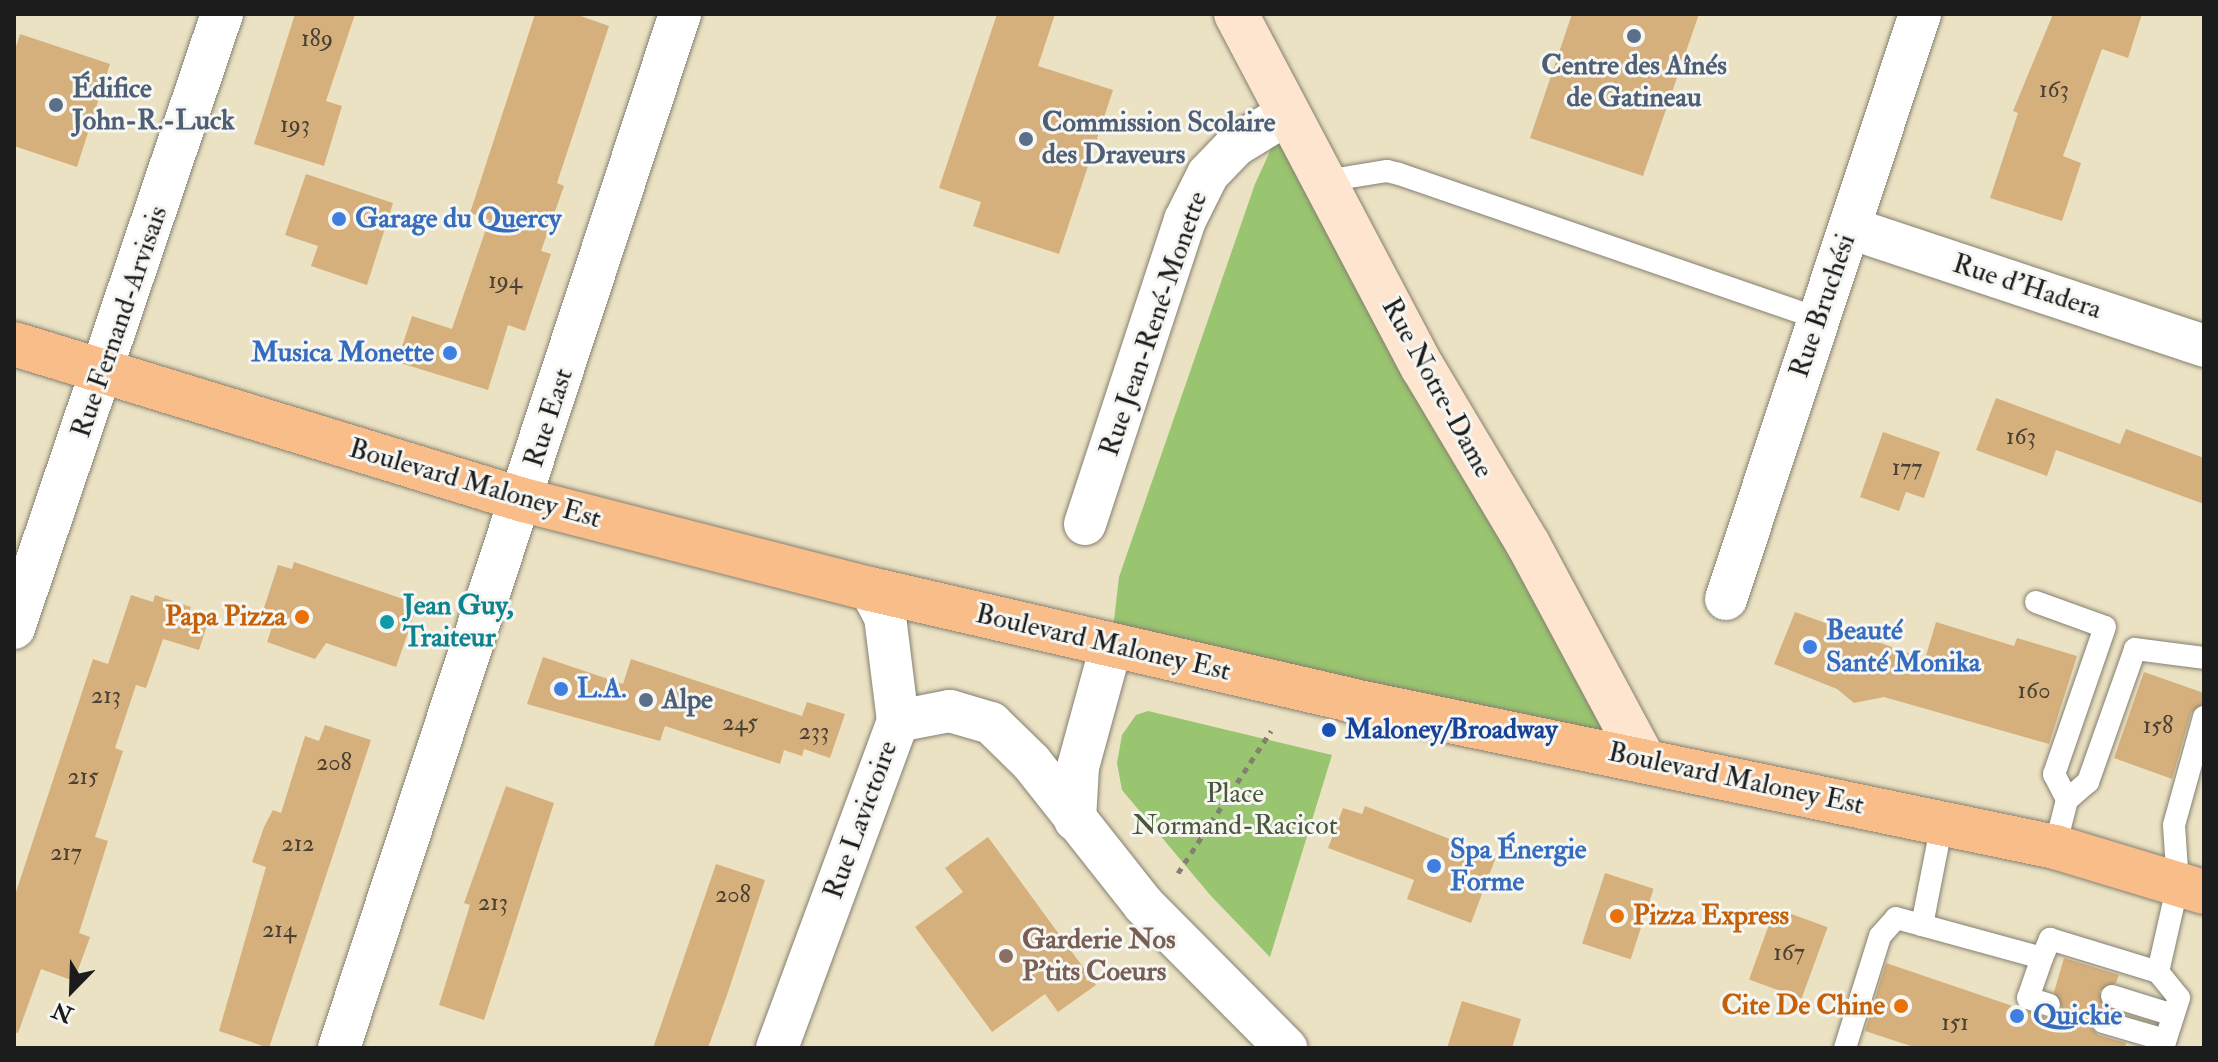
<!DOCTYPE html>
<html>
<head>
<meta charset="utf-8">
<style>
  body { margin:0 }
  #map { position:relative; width:2218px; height:1062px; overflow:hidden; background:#ebe2c3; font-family:"IM FELL Double Pica",serif }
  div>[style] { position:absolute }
  .green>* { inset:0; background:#99c470 }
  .building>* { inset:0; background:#d5b07c; transform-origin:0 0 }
  .path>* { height:5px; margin-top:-2.5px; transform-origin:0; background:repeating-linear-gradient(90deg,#847f70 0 6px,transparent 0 12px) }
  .roads { filter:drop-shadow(0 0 2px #847f70) drop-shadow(0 0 2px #847f70) }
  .lane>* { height:22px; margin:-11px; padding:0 11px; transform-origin:11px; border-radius:11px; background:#fff }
  .street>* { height:42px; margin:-21px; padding:0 21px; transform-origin:21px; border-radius:21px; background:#fff }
  .secondary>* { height:44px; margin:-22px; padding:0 22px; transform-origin:22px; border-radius:22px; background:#fde5d0 }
  .primary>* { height:44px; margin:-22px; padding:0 22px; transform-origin:22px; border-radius:22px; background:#f9bd89 }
  .dots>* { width:22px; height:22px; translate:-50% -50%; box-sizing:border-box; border:4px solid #f6f6f2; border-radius:50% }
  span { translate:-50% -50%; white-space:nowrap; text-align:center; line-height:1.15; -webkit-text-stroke:6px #f6f6f2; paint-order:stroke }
  .number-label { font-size:24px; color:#4a4134 }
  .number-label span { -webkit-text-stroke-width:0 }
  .service-label { font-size:28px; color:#4e5e75; font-weight:700 }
  .left { translate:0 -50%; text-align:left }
  .shop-label { font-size:28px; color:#366cbe; font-weight:700 }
  .right { translate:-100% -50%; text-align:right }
  .street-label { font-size:28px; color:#1c1c1c }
  .culture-label { font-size:28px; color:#0d838f; font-weight:700 }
  .food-label { font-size:28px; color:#c56008; font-weight:700 }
  .transit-label { font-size:28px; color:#164399; font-weight:700 }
  .park-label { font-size:28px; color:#485739 }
  .education-label { font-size:28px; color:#785e54; font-weight:700 }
  .frame { position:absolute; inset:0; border:16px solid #1c1c1c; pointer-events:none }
  .north { position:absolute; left:32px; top:950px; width:80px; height:80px; -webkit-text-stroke:6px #f6f6f2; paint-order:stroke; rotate:203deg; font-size:22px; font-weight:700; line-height:32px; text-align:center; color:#1c1c1c }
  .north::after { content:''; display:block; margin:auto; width:28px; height:36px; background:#1c1c1c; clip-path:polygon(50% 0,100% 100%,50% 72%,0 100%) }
</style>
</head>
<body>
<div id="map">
  <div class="green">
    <div style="clip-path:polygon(1287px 114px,1644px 760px,1111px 646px,1119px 577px,1255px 184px)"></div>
    <div style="clip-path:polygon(1148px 711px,1332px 755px,1270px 957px,1211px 896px,1122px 790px,1117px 763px,1122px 735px,1136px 715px)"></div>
  </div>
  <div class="building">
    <div style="clip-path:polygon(295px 14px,355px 14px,326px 101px,342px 106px,324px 166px,254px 144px)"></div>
    <div style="clip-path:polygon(535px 14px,575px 14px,609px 26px,557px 183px,564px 186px,541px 251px,551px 254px,525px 331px,508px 325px,488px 390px,397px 362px,412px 316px,452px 329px,489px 220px,470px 213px)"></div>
    <div style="clip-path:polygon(997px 14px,1055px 14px,1038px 66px,1113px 90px,1059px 254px,973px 226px,981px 202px,939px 188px)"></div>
    <div style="clip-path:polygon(1572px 14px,1699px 14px,1643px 176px,1530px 138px)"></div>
    <div style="clip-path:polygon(2053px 14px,2142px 14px,2128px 58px,2102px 49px,2063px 156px,2081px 163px,2062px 221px,1990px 198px,2018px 113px,2013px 111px)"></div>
    <div style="clip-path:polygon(20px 34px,110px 64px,77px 167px,14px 146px,14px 53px)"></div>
    <div style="clip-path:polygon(306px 174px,393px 203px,367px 285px,311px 266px,318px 246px,285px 235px)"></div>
    <div style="clip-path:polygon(1996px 398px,2120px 444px,2126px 429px,2204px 458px,2204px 504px,2056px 450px,2047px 476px,1976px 450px)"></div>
    <div style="clip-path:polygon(1883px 432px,1940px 452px,1924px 498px,1906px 492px,1899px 511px,1860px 497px)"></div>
    <div style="clip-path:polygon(294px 562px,418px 604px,396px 667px,326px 643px,315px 659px,267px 642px,272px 627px,259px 623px,278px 565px,292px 569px)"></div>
    <div style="clip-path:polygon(131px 595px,153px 602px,155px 595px,191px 607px,189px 613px,209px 619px,199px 650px,163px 639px,146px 688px,136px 685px,115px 748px,123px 751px,95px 837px,108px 841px,79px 933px,90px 937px,74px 981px,41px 969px,18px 1033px,14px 1032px,14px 898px,93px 659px,108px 664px)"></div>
    <div style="clip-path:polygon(1795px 612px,1925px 659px,1936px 622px,2014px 646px,2017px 638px,2077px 656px,2049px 744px,1884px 697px,1854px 703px,1837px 689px,1774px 664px)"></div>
    <div style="clip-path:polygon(543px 657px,623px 684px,631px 659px,802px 716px,807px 702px,845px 714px,830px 758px,804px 749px,802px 756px,784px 750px,780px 764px,665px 726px,660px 741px,527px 704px)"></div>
    <div style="clip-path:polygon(2144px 672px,2204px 693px,2204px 703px,2191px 713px,2172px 779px,2114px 758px)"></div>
    <div style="clip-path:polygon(325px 725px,371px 740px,269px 1048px,219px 1031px,266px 867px,252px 862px,264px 827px,273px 810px,281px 813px,305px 736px,319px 741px)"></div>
    <div style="clip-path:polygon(506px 786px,554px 803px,484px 1020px,439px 1005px,470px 905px,464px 903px)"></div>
    <div style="clip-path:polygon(1365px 806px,1496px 857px,1471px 923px,1407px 899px,1414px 880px,1328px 848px,1343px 808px,1362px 814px)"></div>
    <div style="clip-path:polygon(988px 837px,1096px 985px,1058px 1012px,1045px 994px,992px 1032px,915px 927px,963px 892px,945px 868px)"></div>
    <div style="clip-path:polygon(716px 864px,765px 880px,728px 992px,708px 1048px,653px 1048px)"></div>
    <div style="left:1605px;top:873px;width:51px;height:74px;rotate:18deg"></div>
    <div style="left:1775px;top:908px;width:56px;height:76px;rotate:20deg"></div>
    <div style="clip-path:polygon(2064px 958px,2119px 975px,2116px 983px,2099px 991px,2106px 1008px,2093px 1012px,2089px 1025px,2098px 1035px,2126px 1043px,2125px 1048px,1917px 1048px,1865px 1031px,1886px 963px,2051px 1019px,2062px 1009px,2054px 992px)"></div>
    <div style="clip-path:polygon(1462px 1001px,1521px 1019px,1512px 1048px,1447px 1048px)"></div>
  </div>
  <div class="path">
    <div style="left:1178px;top:873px;width:170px;rotate:-56.8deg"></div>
  </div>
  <div class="roads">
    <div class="lane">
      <div style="left:1325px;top:181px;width:63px;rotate:-9.2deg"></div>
      <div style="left:1387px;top:171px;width:12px;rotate:14deg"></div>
      <div style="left:1399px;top:174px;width:443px;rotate:19deg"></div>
      <div style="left:2036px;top:602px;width:73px;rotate:19.9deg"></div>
      <div style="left:2105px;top:627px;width:156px;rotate:109.1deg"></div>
      <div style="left:2054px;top:774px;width:29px;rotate:63deg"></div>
      <div style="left:2055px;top:847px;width:49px;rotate:-75.7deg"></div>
      <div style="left:2067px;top:800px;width:28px;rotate:-41deg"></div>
      <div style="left:2088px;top:782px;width:141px;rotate:-70.5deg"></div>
      <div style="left:2135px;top:649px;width:70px;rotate:7.4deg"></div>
      <div style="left:1922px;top:925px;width:104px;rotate:-78.9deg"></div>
      <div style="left:2042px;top:958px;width:42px;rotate:109.3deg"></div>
      <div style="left:2028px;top:998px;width:22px;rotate:18deg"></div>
      <div style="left:2158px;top:972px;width:90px;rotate:-77.2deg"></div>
      <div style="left:2178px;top:884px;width:59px;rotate:-93.9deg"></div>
      <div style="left:2174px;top:825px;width:112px;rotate:-74.5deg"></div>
      <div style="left:2112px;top:996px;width:64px;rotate:17.3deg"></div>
      <div style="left:2103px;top:1022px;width:65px;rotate:16.2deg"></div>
      <div style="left:1845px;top:1048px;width:117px;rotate:-72.6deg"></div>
      <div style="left:1880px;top:936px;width:24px;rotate:-48deg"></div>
      <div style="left:1896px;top:918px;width:151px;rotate:15.3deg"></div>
      <div style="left:2042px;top:958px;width:21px;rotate:-67deg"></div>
      <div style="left:2050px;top:939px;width:113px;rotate:17deg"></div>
      <div style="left:2158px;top:972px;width:33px;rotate:51deg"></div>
      <div style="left:2179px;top:998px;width:52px;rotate:107.7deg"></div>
    </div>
    <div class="street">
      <div style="left:1850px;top:228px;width:373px;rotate:18.4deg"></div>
      <div style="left:1085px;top:524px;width:320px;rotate:-71.8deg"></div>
      <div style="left:1185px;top:220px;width:51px;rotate:-63.4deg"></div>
      <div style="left:1208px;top:174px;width:40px;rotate:-46deg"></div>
      <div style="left:1236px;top:145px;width:60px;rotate:-31.3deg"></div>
      <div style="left:1726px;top:599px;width:616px;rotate:-71.65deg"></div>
      <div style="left:14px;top:628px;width:648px;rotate:-71.29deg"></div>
      <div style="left:898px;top:721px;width:53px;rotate:-10.9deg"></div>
      <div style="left:950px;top:711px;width:43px;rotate:16.3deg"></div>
      <div style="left:991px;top:723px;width:56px;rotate:44.3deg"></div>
      <div style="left:1031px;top:762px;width:182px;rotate:51.7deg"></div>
      <div style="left:1144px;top:905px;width:202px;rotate:45.2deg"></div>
      <div style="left:1075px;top:820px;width:53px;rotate:-86.8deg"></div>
      <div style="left:1078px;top:767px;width:125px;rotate:-74.7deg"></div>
      <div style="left:339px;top:1048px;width:1089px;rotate:-71.75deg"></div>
      <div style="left:777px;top:1048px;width:349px;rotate:-69.7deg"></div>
      <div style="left:898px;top:721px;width:105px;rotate:-97.1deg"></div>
      <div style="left:885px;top:617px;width:32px;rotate:-118deg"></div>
    </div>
    <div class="secondary">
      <div style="left:1236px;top:14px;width:400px;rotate:62.2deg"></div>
      <div style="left:1423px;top:368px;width:205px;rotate:59.2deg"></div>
      <div style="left:1528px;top:544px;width:245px;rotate:61.8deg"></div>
    </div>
    <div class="primary">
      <div style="left:14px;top:344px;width:532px;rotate:17.04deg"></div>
      <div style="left:523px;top:500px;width:358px;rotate:14.4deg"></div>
      <div style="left:870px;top:589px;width:492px;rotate:13deg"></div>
      <div style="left:1349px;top:700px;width:721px;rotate:11.76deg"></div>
      <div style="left:2055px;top:847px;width:156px;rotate:16.8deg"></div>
    </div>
  </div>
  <div class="dots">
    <div style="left:1634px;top:36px;background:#5c6f8a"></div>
    <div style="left:56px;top:105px;background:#5c6f8a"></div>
    <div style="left:1026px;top:139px;background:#5c6f8a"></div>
    <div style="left:339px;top:219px;background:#3f7fe0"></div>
    <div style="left:450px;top:353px;background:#3f7fe0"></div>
    <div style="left:302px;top:617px;background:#e8710a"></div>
    <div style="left:387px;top:622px;background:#0f9aa8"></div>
    <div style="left:1810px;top:647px;background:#3f7fe0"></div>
    <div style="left:561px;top:689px;background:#3f7fe0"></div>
    <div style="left:646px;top:700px;background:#5c6f8a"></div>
    <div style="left:1329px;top:730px;background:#1a4fb4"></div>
    <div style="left:1434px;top:866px;background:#3f7fe0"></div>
    <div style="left:1617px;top:916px;background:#e8710a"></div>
    <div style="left:1006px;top:956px;background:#8d6e63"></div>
    <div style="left:1901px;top:1006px;background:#e8710a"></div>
    <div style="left:2017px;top:1016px;background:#3f7fe0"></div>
  </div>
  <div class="number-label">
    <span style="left:317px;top:39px">189</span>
    <span style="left:2054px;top:90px">163</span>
    <span style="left:295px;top:125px">193</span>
    <span style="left:505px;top:281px">194</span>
    <span style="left:2021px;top:437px">163</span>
    <span style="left:1907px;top:468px">177</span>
    <span style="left:2034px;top:691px">160</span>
    <span style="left:106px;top:696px">213</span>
    <span style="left:740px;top:723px">245</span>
    <span style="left:2158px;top:726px">158</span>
    <span style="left:814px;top:732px">233</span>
    <span style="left:334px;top:763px">208</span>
    <span style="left:83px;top:777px">215</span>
    <span style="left:298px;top:844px">212</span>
    <span style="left:66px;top:853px">217</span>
    <span style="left:733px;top:895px">208</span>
    <span style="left:493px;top:903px">213</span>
    <span style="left:279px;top:930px">214</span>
    <span style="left:1789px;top:953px">167</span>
    <span style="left:1955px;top:1023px">151</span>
  </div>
  <div class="service-label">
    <span style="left:1634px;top:82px">Centre des Aînés<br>de Gatineau</span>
    <span class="left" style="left:72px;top:105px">Édifice<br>John-R.-Luck</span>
    <span class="left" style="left:1042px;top:139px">Commission Scolaire<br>des Draveurs</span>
    <span class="left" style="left:662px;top:700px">Alpe</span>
  </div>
  <div class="shop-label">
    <span class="left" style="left:355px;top:219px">Garage du Quercy</span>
    <span class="right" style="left:434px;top:353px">Musica Monette</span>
    <span class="left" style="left:1826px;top:647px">Beauté<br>Santé Monika</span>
    <span class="left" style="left:577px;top:689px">L.A.</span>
    <span class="left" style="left:1450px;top:866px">Spa Énergie<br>Forme</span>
    <span class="left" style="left:2033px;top:1016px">Quickie</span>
  </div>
  <div class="street-label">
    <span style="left:2027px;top:287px;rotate:18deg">Rue d'Hadera</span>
    <span style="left:1823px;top:306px;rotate:-71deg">Rue Bruchési</span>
    <span style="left:120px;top:322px;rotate:-71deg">Rue Fernand-Arvisais</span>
    <span style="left:1154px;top:324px;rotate:-71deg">Rue Jean-René-Monette</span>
    <span style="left:1437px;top:388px;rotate:61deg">Rue Notre-Dame</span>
    <span style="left:549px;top:418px;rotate:-72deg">Rue East</span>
    <span style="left:475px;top:484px;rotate:16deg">Boulevard Maloney Est</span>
    <span style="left:1103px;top:643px;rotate:13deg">Boulevard Maloney Est</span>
    <span style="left:1736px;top:779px;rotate:12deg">Boulevard Maloney Est</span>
    <span style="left:861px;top:820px;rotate:-70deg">Rue Lavictoire</span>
  </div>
  <div class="culture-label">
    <span class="left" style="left:403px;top:622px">Jean Guy,<br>Traiteur</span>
  </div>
  <div class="food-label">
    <span class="right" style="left:286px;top:617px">Papa Pizza</span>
    <span class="left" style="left:1633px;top:916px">Pizza Express</span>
    <span class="right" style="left:1885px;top:1006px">Cite De Chine</span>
  </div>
  <div class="transit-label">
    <span class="left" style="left:1345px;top:730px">Maloney/Broadway</span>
  </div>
  <div class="park-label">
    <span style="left:1235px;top:810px">Place<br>Normand-Racicot</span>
  </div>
  <div class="education-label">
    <span class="left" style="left:1022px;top:956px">Garderie Nos<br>P'tits Coeurs</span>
  </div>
  <div class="frame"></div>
  <div class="north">N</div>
</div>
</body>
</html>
